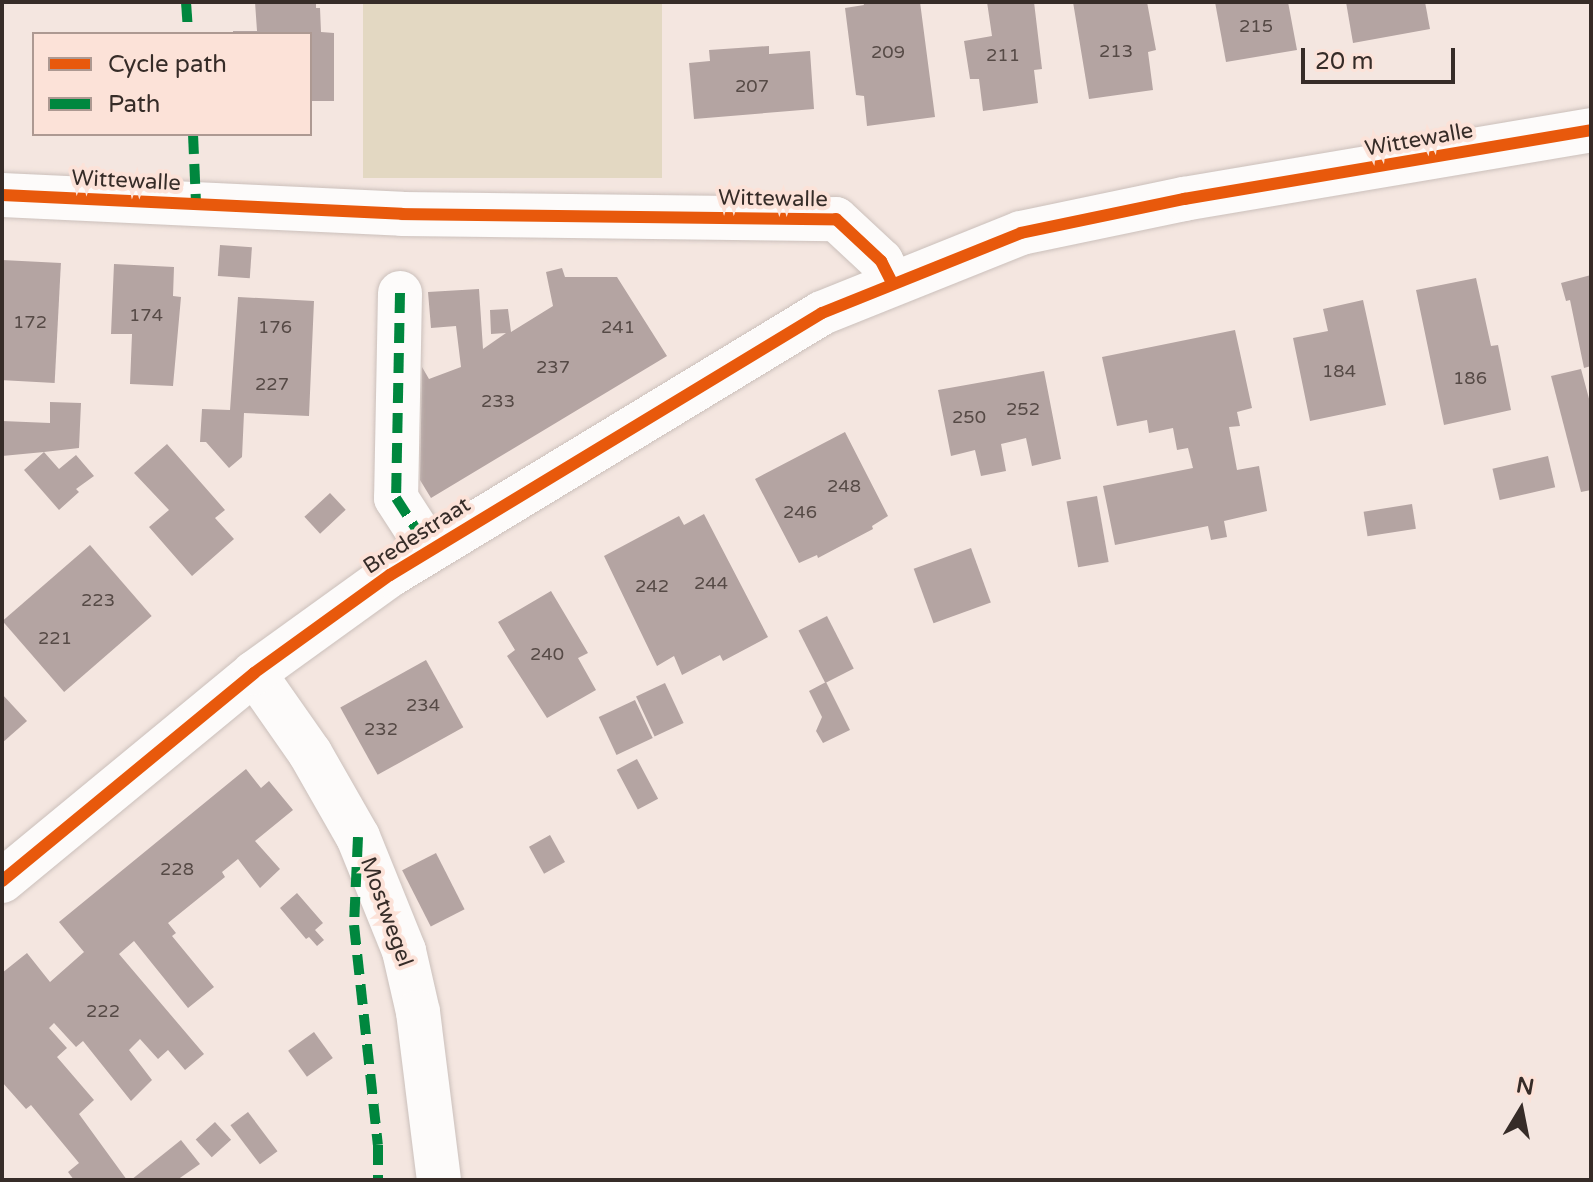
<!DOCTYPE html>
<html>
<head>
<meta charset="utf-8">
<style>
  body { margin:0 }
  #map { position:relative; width:1593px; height:1182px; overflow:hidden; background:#f4e6e0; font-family:"Varela Round",sans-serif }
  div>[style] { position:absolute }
  .green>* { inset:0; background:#e3d8c2; transform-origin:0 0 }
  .building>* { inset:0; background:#b4a4a2; transform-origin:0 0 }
  .roads { filter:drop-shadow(0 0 2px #cbc0bb) drop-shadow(0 0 2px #cbc0bb) }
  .street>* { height:44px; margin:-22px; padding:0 22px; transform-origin:22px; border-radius:22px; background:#fdfbfa }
  .secondary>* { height:44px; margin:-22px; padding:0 22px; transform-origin:22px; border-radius:22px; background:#fdfbfa }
  .quiet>* { height:10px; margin-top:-5px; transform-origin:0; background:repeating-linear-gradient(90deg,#00873e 0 20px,transparent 0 30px) }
  .cycleway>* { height:12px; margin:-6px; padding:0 6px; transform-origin:6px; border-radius:6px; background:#e8590c }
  span { translate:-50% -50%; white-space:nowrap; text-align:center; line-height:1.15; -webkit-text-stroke:8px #fce2d8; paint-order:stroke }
  .number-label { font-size:18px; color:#564a46 }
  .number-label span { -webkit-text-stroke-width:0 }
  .street-label { font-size:22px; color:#362c28 }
  .frame { position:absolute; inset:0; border:4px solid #362c28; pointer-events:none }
  .legend { position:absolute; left:32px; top:32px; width:280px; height:104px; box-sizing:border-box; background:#fce2d8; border:2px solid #ad9992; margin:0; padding:10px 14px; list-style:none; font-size:24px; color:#362c28 }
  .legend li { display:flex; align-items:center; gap:16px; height:40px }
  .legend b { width:40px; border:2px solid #ad9992 }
  .north { position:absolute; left:1481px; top:1070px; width:80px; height:80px; -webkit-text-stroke:6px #fce2d8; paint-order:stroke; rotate:10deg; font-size:22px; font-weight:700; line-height:32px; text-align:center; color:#362c28 }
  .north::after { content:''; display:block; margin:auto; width:28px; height:36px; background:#362c28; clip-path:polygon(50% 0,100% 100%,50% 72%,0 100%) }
  .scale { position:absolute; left:1301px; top:48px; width:154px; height:36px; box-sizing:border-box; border:4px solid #362c28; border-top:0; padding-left:10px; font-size:24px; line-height:28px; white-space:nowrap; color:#362c28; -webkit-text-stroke:6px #fce2d8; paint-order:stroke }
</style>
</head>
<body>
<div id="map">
  <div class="green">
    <div style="left:363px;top:2px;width:299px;height:176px"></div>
  </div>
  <div class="building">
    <div style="clip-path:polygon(255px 2px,316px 2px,316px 8px,320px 8px,321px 32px,334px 33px,334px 101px,310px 101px,310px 34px,233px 34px,233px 31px,257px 31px)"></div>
    <div style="clip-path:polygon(863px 2px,920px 2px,935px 117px,867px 126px,864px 96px,856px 95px,845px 8px,864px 5px)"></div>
    <div style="clip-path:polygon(987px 2px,1034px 2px,1042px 69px,1034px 70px,1038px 103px,983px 111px,979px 79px,970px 79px,964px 41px,992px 36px)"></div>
    <div style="clip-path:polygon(1073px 2px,1147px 2px,1156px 50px,1148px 52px,1153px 90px,1089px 99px)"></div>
    <div style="clip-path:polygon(1215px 2px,1288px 2px,1297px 50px,1226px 62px)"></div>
    <div style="clip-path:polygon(1346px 2px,1425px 2px,1430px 29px,1353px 43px)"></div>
    <div style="clip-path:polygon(769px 46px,769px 54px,810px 51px,814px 109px,694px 119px,689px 63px,710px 61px,709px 50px)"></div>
    <div style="left:220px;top:245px;width:32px;height:31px;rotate:4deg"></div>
    <div style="left:2px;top:260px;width:59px;height:120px;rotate:3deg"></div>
    <div style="clip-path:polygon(114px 264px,174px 267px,173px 296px,181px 297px,173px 386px,130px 384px,132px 334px,111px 334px)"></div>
    <div style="clip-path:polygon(562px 268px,565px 277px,617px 277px,667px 356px,431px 498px,420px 480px,422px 367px,429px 379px,461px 367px,456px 326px,431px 328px,428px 292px,479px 289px,483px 349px,506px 333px,491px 334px,490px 310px,508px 309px,511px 332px,553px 306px,546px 272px)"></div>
    <div style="clip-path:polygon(1591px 275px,1591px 366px,1584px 368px,1570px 300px,1566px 301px,1561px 283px)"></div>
    <div style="clip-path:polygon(1476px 278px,1491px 346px,1498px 345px,1511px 410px,1444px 425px,1416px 290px)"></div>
    <div style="clip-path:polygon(238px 297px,314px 301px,309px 416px,244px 413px,242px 457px,229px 468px,206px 442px,200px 442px,202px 409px,230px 410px)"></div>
    <div style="clip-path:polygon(1363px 300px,1386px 405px,1310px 421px,1293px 338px,1328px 331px,1323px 309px)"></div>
    <div style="clip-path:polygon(1235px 330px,1252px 408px,1237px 412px,1240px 426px,1229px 427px,1237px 470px,1259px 466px,1267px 511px,1224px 521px,1227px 537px,1211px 540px,1208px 526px,1115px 545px,1103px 486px,1193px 468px,1188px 448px,1177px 450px,1173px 428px,1149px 433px,1147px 420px,1117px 426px,1102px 357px)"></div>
    <div style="clip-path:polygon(1581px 369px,1591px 406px,1591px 490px,1581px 492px,1551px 376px)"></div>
    <div style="clip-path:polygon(1044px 371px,1061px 459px,1032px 466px,1026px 438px,1001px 444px,1006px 471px,981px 476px,975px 450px,951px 456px,938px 390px)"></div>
    <div style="clip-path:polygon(50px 402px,81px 403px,79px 448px,44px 452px,59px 469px,76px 455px,94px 476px,76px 489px,79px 492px,59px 510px,24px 470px,44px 452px,2px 456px,2px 421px,50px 423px)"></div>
    <div style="clip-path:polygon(845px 432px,888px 516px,872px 526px,873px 529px,818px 558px,817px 555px,799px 563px,755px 479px)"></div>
    <div style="clip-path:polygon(167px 444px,225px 510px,215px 518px,234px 539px,192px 576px,149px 527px,169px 510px,134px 473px)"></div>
    <div style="left:1548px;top:456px;width:32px;height:57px;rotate:77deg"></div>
    <div style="left:330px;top:493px;width:23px;height:35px;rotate:47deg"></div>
    <div style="left:1097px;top:496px;width:67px;height:31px;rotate:80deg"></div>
    <div style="left:1412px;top:504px;width:25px;height:49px;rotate:81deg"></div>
    <div style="clip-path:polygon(704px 514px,768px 637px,723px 661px,720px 655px,682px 675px,674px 656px,657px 666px,604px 556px,679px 516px,684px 525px)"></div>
    <div style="left:90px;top:545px;width:94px;height:116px;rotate:49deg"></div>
    <div style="left:971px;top:548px;width:58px;height:61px;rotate:70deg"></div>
    <div style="clip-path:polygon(551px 591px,588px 653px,578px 658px,596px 690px,547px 718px,507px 656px,515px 650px,498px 622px)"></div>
    <div style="left:827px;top:616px;width:59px;height:32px;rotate:63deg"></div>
    <div style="left:426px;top:660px;width:77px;height:98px;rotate:61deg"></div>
    <div style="clip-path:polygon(826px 682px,850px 730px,823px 743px,816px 731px,822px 717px,809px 691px)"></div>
    <div style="left:665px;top:683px;width:44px;height:32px;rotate:65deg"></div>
    <div style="clip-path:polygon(2px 694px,27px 721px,2px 743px)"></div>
    <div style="left:635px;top:700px;width:42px;height:40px;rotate:65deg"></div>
    <div style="left:637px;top:759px;width:45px;height:23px;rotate:62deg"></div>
    <div style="clip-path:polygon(246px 769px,261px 788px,269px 781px,293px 810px,255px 841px,280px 869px,260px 888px,238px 859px,222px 872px,225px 877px,168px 923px,176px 933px,172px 936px,214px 987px,188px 1008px,134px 941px,119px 954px,204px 1054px,185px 1070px,168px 1050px,158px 1059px,140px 1039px,129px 1050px,152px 1080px,131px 1101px,83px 1041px,76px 1047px,54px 1023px,49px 1028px,67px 1048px,57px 1057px,94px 1100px,79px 1114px,127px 1180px,74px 1180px,68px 1172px,79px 1163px,31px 1105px,26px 1109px,2px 1082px,2px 973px,27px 953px,50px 982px,84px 952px,59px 922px)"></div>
    <div style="left:550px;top:835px;width:31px;height:24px;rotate:61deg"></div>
    <div style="left:436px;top:853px;width:63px;height:38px;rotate:63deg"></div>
    <div style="clip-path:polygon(297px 893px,323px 923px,315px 930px,324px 940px,317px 946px,309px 937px,306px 939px,280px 908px)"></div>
    <div style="left:314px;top:1032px;width:32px;height:32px;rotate:54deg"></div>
    <div style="left:248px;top:1112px;width:49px;height:22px;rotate:53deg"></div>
    <div style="left:215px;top:1122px;width:24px;height:26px;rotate:48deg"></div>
    <div style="clip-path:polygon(181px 1140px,200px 1164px,177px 1180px,131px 1180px)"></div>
  </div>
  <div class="roads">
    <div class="street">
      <div style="left:400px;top:293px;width:205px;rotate:91.1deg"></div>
      <div style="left:396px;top:498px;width:61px;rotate:57.1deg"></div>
      <div style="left:254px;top:673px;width:98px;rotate:55deg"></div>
      <div style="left:310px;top:753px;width:97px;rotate:60.3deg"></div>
      <div style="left:358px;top:837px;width:123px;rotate:68deg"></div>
      <div style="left:404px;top:951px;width:63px;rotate:77.1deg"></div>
      <div style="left:418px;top:1012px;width:169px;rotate:82.9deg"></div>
    </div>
    <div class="secondary">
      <div style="left:2px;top:195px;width:400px;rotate:2.7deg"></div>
      <div style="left:402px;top:214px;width:434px;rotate:0.7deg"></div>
      <div style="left:836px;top:219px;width:62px;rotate:43deg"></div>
      <div style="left:881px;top:261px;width:25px;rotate:63deg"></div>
      <div style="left:2px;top:881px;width:327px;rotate:-39.5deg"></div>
      <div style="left:254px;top:673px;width:168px;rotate:-35.8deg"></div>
      <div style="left:390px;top:575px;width:505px;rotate:-31.24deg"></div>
      <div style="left:822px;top:313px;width:214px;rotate:-21.9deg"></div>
      <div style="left:1021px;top:233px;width:167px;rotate:-11.8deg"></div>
      <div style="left:1184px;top:199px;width:413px;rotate:-9.6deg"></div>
    </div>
  </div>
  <div class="quiet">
    <div style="left:186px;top:2px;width:32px;rotate:86deg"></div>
    <div style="left:193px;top:134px;width:70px;rotate:87.5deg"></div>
    <div style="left:400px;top:293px;width:205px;rotate:91.1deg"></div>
    <div style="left:396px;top:498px;width:61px;rotate:57.1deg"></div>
    <div style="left:358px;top:837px;width:88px;rotate:92.6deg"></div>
    <div style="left:354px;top:925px;width:221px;rotate:83.8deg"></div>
    <div style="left:378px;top:1145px;width:35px;rotate:90deg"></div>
  </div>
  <div class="cycleway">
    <div style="left:2px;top:195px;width:400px;rotate:2.7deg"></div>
    <div style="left:402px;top:214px;width:434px;rotate:0.7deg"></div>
    <div style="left:836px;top:219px;width:62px;rotate:43deg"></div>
    <div style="left:881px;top:261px;width:25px;rotate:63deg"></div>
    <div style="left:2px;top:881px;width:327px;rotate:-39.5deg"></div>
    <div style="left:254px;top:673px;width:168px;rotate:-35.8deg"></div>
    <div style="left:390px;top:575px;width:505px;rotate:-31.24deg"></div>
    <div style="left:822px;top:313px;width:214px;rotate:-21.9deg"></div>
    <div style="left:1021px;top:233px;width:167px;rotate:-11.8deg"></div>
    <div style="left:1184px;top:199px;width:413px;rotate:-9.6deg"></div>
  </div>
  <div class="number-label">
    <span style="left:1256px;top:26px">215</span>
    <span style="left:1116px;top:51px">213</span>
    <span style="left:888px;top:52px">209</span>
    <span style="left:1003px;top:55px">211</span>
    <span style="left:752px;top:86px">207</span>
    <span style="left:146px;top:315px">174</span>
    <span style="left:30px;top:322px">172</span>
    <span style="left:275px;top:327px">176</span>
    <span style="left:618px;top:327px">241</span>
    <span style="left:553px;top:367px">237</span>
    <span style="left:1339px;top:371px">184</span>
    <span style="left:1470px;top:378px">186</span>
    <span style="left:272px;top:384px">227</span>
    <span style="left:498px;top:401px">233</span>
    <span style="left:1023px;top:409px">252</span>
    <span style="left:969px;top:417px">250</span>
    <span style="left:844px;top:486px">248</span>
    <span style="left:800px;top:512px">246</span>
    <span style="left:711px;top:583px">244</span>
    <span style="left:652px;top:586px">242</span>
    <span style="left:98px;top:600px">223</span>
    <span style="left:55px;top:638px">221</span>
    <span style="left:547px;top:654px">240</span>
    <span style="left:423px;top:705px">234</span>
    <span style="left:381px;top:729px">232</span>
    <span style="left:177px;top:869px">228</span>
    <span style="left:103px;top:1011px">222</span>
  </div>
  <div class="street-label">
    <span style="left:1419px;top:140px;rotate:-10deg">Wittewalle</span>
    <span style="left:126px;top:181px;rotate:3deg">Wittewalle</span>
    <span style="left:773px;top:199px;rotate:1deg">Wittewalle</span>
    <span style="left:417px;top:536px;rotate:-33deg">Bredestraat</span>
    <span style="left:386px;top:912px;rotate:70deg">Mostwegel</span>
  </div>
  <div class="frame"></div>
  <ul class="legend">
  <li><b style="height:10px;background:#e8590c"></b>Cycle path</li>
  <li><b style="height:10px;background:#00873e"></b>Path</li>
  </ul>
  <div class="north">N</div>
  <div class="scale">20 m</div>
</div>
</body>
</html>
